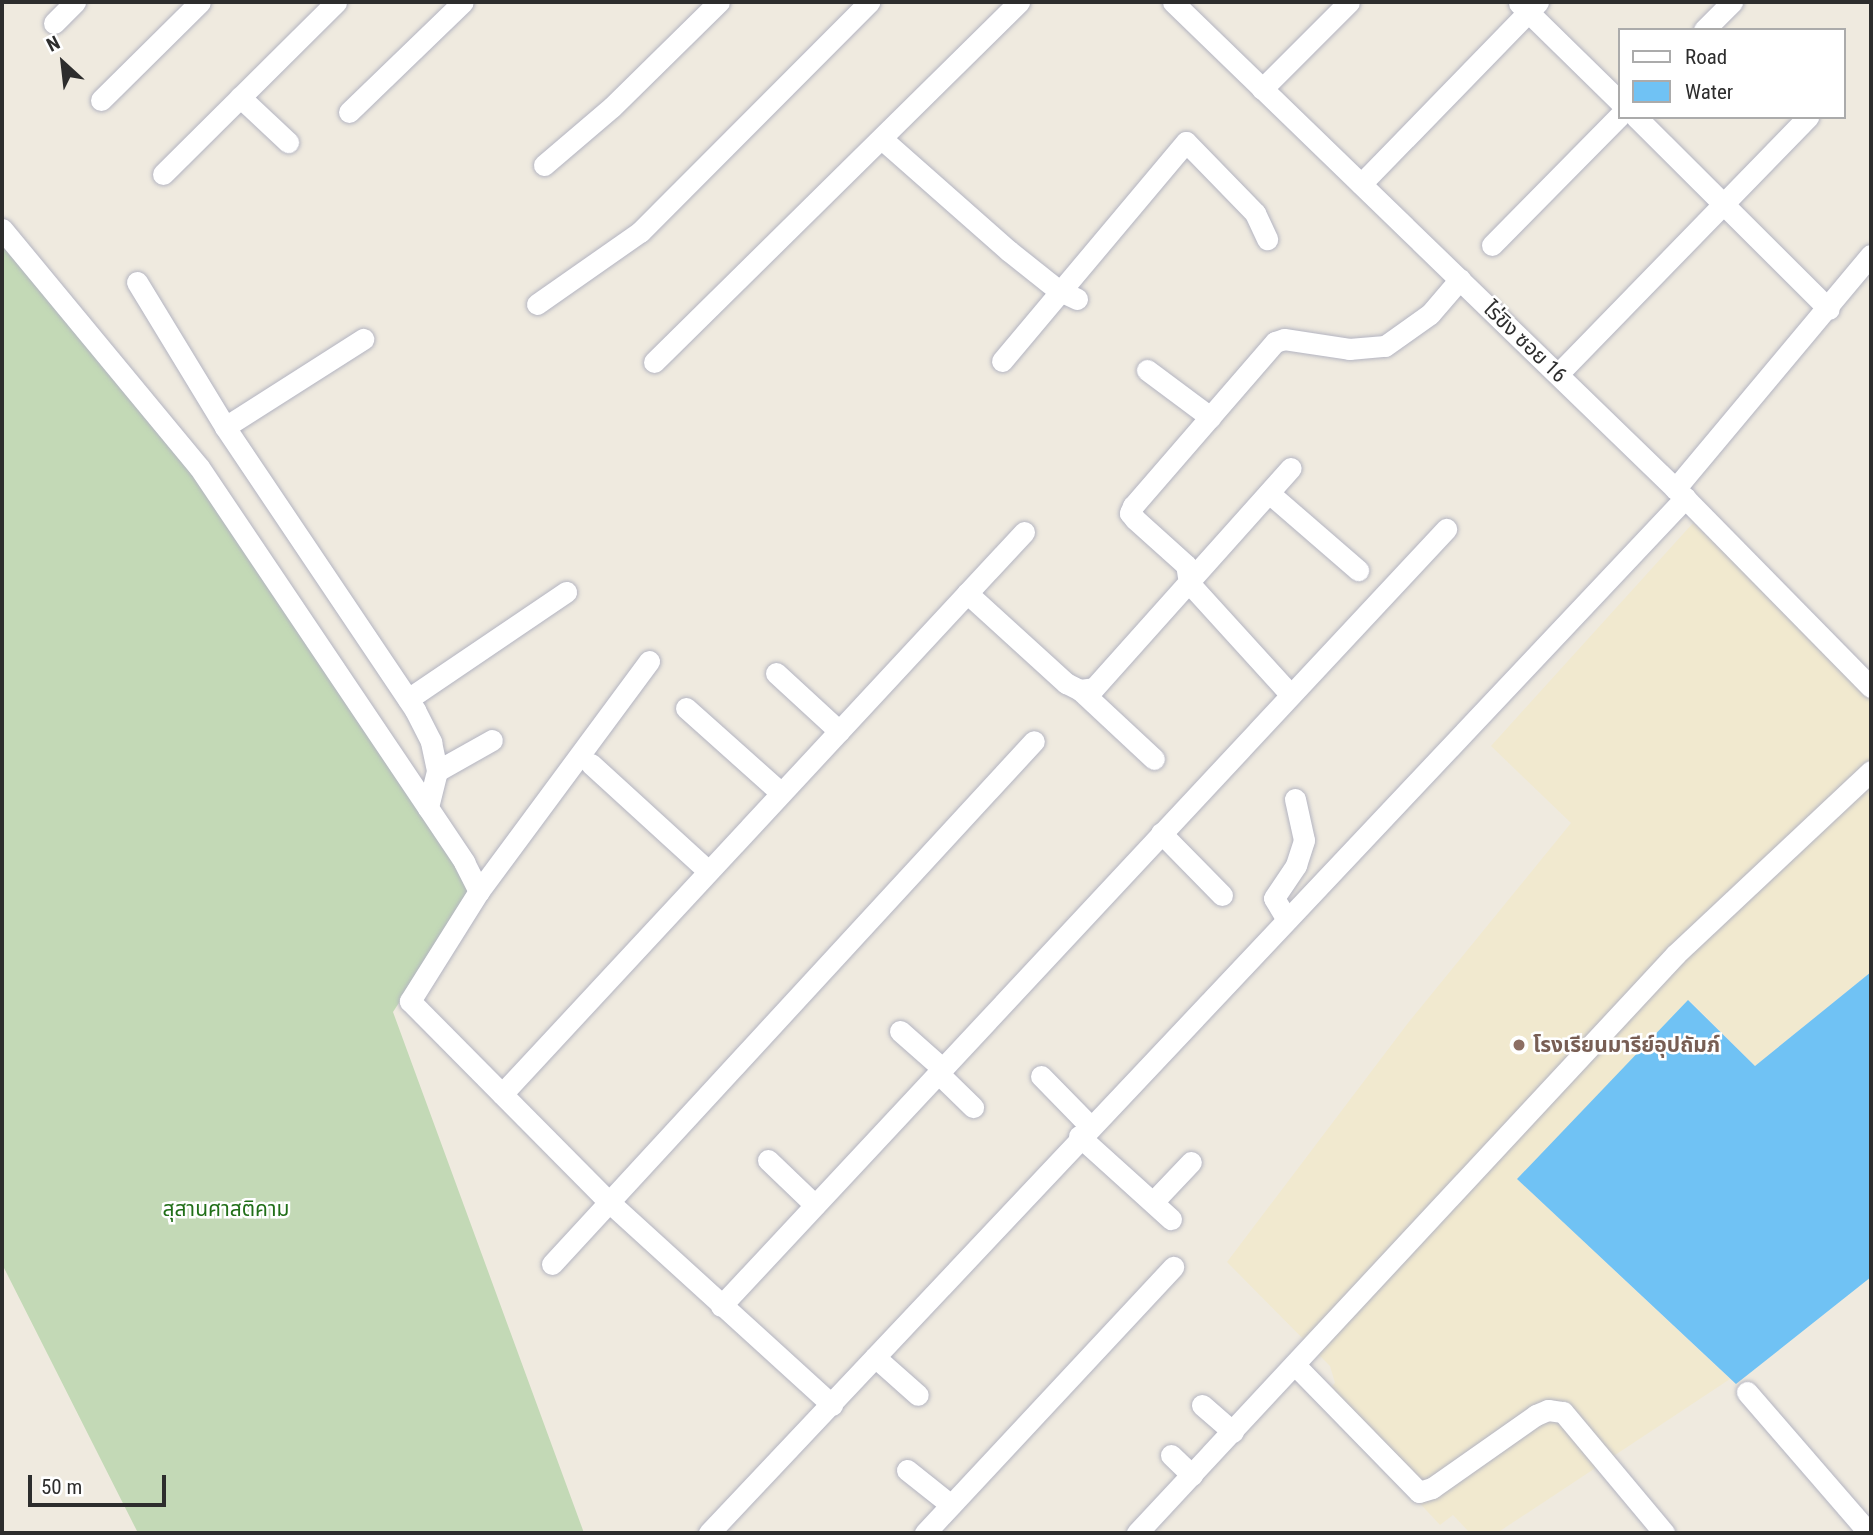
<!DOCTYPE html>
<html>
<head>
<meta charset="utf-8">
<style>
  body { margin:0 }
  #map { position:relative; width:1873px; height:1535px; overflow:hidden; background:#efeadf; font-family:"Roboto Condensed","Noto Sans Thai",sans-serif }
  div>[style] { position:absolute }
  .education>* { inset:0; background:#f1e9cf }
  .cemetery>* { inset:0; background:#c3d9b6 }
  .water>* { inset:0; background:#70c2f4 }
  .roads { filter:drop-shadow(0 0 2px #b3b4c1) drop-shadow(0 0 2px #b3b4c1) }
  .street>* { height:21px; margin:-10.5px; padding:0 10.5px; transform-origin:10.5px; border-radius:10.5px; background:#fff }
  .dots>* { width:19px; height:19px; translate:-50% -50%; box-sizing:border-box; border:4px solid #fff; border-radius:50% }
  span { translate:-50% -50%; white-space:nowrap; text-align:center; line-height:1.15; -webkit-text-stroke:5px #fff; paint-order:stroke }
  .street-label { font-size:21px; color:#2d2d2d }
  .education-label { font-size:21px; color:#785e54; font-weight:700 }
  .left { translate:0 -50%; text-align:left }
  .park-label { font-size:21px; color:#216f18 }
  .frame { position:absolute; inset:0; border:4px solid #2d2d2d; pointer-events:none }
  .legend { position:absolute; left:1618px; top:28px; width:228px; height:91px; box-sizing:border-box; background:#fff; border:2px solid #ababab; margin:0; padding:9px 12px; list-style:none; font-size:21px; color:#2d2d2d }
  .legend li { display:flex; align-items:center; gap:14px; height:35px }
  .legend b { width:35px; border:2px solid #ababab }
  .north { position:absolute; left:28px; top:28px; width:70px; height:70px; -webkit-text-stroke:5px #fff; paint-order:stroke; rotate:333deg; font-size:19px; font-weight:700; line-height:28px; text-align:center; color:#2d2d2d }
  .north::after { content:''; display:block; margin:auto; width:24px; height:32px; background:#2d2d2d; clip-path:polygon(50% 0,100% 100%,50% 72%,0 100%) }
  .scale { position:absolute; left:28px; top:1475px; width:138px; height:32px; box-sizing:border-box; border:4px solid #2d2d2d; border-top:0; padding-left:9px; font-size:21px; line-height:24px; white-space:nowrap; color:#2d2d2d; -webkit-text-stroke:5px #fff; paint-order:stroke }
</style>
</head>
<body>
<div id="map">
  <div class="education">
    <div style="clip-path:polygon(1693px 523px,1871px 690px,1871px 972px,1755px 1066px,1689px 1000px,1517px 1179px,1730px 1379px,1497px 1533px,1470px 1533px,1453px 1515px,1440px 1525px,1321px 1397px,1335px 1383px,1330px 1366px,1227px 1262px,1408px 1023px,1571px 823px,1491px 746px)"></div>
  </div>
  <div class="cemetery">
    <div style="clip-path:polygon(2px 241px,172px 436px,466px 872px,469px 896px,393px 1012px,584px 1533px,138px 1533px,2px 1264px)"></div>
  </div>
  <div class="water">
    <div style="clip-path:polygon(1871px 972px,1871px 1277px,1736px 1384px,1517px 1179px,1688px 1000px,1755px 1066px)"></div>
  </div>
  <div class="roads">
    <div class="street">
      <div style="left:1173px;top:2px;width:713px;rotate:44.09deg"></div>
      <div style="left:1685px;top:498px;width:265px;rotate:45.5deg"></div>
      <div style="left:1519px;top:3px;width:140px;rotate:44.4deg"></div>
      <div style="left:54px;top:23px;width:30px;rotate:-45deg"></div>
      <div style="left:1704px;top:30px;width:40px;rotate:-45deg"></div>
      <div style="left:1262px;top:89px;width:123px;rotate:-45deg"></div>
      <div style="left:240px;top:97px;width:66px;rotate:43.2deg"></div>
      <div style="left:101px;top:100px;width:139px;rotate:-44.7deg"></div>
      <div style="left:349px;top:112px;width:158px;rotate:-44deg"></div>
      <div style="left:1636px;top:117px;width:272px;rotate:44.9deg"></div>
      <div style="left:882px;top:139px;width:169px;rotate:41.4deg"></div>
      <div style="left:1009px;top:251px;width:63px;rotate:38.5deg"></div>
      <div style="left:1058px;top:290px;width:21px;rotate:25deg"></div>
      <div style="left:544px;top:165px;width:89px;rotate:-40.5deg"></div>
      <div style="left:612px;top:107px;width:150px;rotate:-44.5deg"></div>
      <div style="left:163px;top:174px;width:244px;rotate:-44.8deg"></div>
      <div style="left:1361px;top:184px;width:254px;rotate:-45.8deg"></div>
      <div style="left:2px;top:229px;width:309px;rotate:50.4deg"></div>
      <div style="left:199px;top:467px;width:476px;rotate:56.1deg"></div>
      <div style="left:464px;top:862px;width:33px;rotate:63deg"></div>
      <div style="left:479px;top:891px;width:130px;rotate:122.1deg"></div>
      <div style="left:410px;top:1001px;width:281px;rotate:45.3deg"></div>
      <div style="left:608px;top:1201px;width:303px;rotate:42.3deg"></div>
      <div style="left:1492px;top:245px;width:181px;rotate:-45.4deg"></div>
      <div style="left:137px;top:282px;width:170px;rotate:58.7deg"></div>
      <div style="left:225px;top:427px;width:341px;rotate:56.1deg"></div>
      <div style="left:415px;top:710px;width:36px;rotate:63deg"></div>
      <div style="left:431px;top:742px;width:30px;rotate:78deg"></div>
      <div style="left:437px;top:771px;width:38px;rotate:104deg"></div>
      <div style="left:537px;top:304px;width:126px;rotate:-35deg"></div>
      <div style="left:640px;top:232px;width:325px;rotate:-45.1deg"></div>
      <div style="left:1002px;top:361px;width:286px;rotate:-50deg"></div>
      <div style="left:1186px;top:142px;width:99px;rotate:45.8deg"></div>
      <div style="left:1255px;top:213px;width:29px;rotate:65deg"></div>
      <div style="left:654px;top:362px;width:513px;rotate:-44.6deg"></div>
      <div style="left:1147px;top:370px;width:79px;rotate:36.7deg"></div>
      <div style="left:1558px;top:374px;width:359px;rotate:-45.8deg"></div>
      <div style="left:225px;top:427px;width:164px;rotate:-32.5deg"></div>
      <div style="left:1675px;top:489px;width:305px;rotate:-50.1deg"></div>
      <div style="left:1269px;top:493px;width:118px;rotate:40.9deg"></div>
      <div style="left:967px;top:593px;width:134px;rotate:42.3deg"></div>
      <div style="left:1066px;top:683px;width:16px;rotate:27deg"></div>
      <div style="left:1080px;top:690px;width:14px;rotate:-8deg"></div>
      <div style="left:1094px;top:688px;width:295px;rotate:-48.2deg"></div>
      <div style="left:776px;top:673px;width:86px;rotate:42.6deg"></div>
      <div style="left:1080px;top:690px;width:101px;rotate:43deg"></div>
      <div style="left:1290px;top:694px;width:150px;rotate:-132.3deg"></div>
      <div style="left:1189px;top:583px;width:18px;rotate:-99deg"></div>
      <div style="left:1186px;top:565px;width:69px;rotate:-138deg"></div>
      <div style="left:1135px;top:519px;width:8px;rotate:-130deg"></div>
      <div style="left:1130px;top:513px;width:8px;rotate:-67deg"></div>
      <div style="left:1133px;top:506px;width:217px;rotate:-49.1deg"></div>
      <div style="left:1275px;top:342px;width:9px;rotate:-18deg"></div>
      <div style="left:1284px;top:339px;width:66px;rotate:8.7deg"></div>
      <div style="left:1349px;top:349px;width:36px;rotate:-5deg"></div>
      <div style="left:1385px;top:346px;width:55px;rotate:-35.4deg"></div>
      <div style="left:1430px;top:314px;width:46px;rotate:-49.4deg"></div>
      <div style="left:408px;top:699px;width:191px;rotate:-34.1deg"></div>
      <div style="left:686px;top:708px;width:127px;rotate:41.8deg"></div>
      <div style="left:591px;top:764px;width:159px;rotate:42.4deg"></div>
      <div style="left:437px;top:771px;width:63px;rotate:-29.4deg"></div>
      <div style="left:1161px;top:833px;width:87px;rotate:45.5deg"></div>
      <div style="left:479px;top:891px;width:286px;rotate:-53.5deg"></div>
      <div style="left:1286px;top:918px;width:23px;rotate:-121deg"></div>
      <div style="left:1274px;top:898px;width:40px;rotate:-56deg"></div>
      <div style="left:1296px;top:865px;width:26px;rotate:-72deg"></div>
      <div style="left:1304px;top:840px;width:42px;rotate:-102.4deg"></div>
      <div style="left:900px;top:1031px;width:56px;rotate:41.4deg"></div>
      <div style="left:938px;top:1073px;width:49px;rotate:44.2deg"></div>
      <div style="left:1041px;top:1076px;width:69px;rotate:45.6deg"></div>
      <div style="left:502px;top:1094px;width:767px;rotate:-47.11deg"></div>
      <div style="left:1079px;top:1136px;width:124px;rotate:42.1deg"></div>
      <div style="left:768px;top:1160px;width:65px;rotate:43.8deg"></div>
      <div style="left:1153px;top:1202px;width:55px;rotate:-46.5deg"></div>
      <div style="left:552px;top:1264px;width:711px;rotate:-47.34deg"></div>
      <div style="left:721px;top:1306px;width:1063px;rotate:-46.98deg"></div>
      <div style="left:875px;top:1357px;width:57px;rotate:41.5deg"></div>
      <div style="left:1296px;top:1366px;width:176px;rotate:45.7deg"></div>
      <div style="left:1419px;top:1492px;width:14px;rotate:-17deg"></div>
      <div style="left:1432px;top:1488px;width:127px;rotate:-35.1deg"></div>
      <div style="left:1536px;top:1415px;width:13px;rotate:-23deg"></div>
      <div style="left:1548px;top:1410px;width:15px;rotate:8deg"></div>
      <div style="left:1563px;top:1412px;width:158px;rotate:50.1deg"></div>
      <div style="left:1747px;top:1392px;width:186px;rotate:49.1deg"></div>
      <div style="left:1202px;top:1405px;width:41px;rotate:41.1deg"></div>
      <div style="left:1171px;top:1455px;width:29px;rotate:44deg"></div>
      <div style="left:907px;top:1470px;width:56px;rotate:38.5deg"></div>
      <div style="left:709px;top:1533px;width:1423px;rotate:-46.68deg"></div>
      <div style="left:925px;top:1533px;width:364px;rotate:-47deg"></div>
      <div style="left:1137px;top:1533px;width:791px;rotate:-47.05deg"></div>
      <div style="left:1676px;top:954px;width:267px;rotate:-43.2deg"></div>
    </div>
  </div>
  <div class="dots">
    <div style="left:1519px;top:1045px;background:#8d6e63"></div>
  </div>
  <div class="street-label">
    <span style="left:1525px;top:342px;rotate:44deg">ไร่ขิง ซอย 16</span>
  </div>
  <div class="education-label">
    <span class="left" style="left:1533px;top:1045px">โรงเรียนมารีย์อุปถัมภ์</span>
  </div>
  <div class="park-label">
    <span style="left:226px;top:1209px">สุสานศาสติคาม</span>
  </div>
  <div class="frame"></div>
  <ul class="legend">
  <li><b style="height:9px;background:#fff"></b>Road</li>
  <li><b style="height:19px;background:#70c2f4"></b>Water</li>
  </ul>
  <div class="north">N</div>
  <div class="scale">50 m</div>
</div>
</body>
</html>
